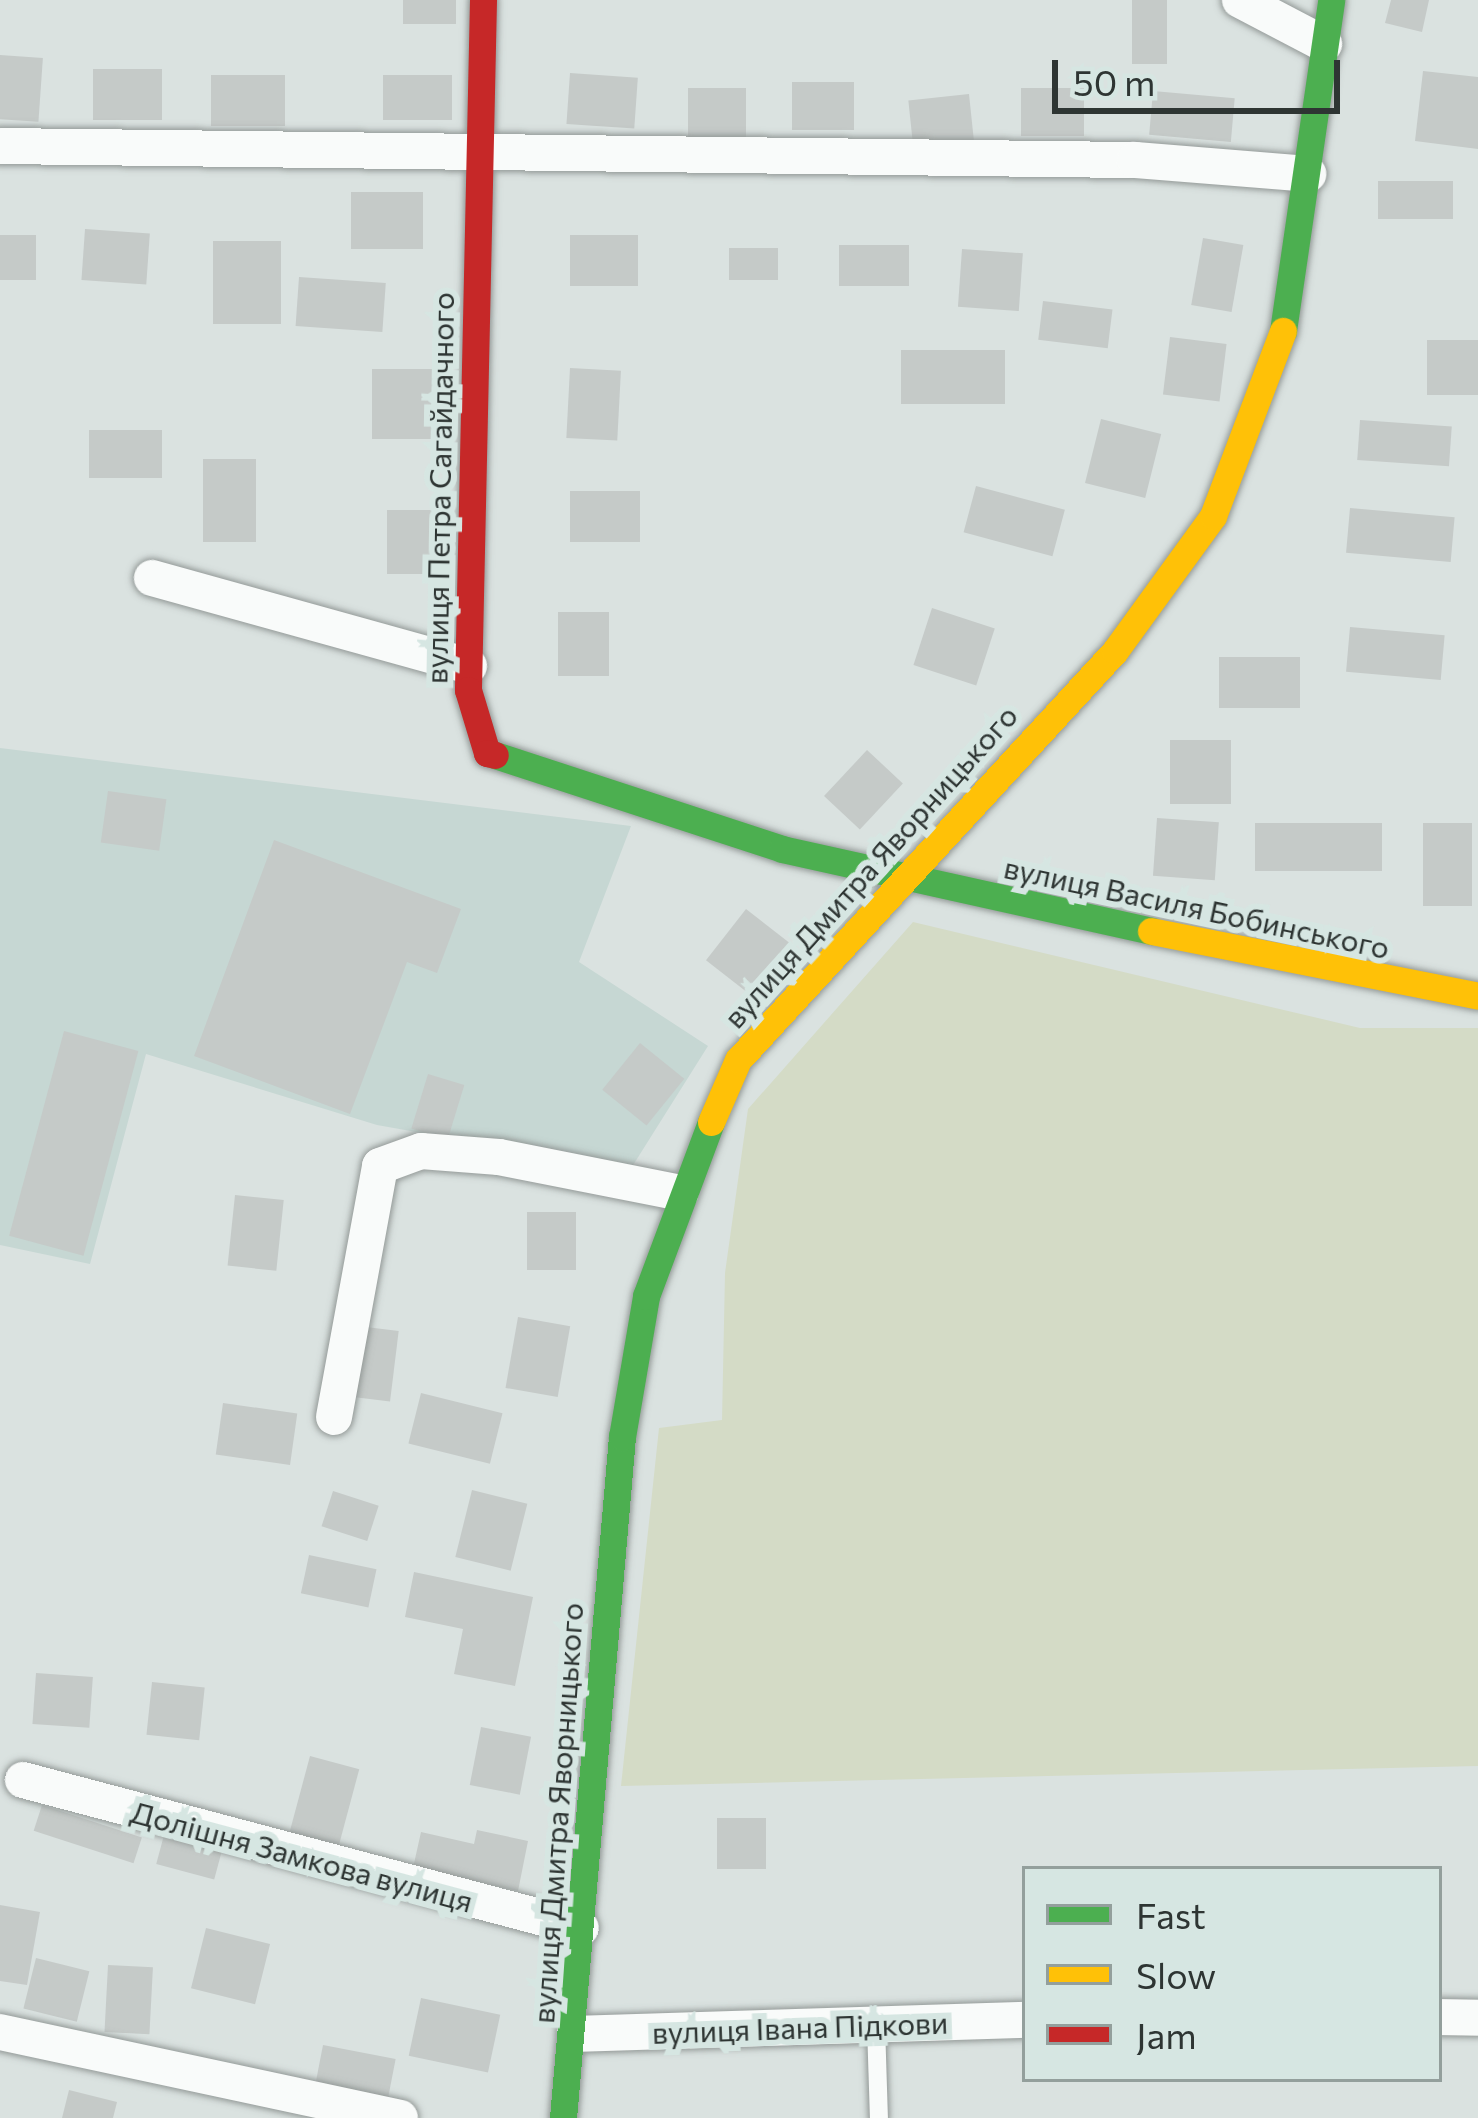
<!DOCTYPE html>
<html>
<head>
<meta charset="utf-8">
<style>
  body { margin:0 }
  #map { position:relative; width:1478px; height:2118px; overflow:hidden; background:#dae2e0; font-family:Commissioner,sans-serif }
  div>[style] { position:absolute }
  .built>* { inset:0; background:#c6d7d3 }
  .green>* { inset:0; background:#d4dbc6 }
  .building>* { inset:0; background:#c5cac8; transform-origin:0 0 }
  .roads { filter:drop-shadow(0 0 3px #949a98) drop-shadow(0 0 3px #949a98) }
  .lane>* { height:18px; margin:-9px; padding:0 9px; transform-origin:9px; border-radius:9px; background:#f9fbfa }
  .street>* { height:36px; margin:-18px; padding:0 18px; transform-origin:18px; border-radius:18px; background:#f9fbfa }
  .fast>* { height:27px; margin:-13.5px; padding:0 13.5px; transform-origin:13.5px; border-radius:13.5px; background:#4caf50 }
  .slow>* { height:27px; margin:-13.5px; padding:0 13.5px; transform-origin:13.5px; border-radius:13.5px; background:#ffc107 }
  .jam>* { height:27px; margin:-13.5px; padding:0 13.5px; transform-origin:13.5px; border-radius:13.5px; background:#c62828 }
  span { translate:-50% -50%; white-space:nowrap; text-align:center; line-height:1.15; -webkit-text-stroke:12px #d6e6e2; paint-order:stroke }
  .street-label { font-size:30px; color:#2e3533 }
  .legend { position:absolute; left:1022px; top:1866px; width:420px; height:216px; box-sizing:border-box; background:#d6e6e2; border:3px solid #939f9c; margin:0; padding:15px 21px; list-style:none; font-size:36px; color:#2e3533 }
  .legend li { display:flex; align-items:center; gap:24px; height:60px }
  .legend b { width:60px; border:3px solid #939f9c }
  .scale { position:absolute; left:1052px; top:60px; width:288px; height:54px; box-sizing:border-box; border:6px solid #2e3533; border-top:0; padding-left:15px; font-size:36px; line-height:42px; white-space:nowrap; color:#2e3533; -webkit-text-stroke:9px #d6e6e2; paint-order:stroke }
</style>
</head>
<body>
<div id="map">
  <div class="built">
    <div style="clip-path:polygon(0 748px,631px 826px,579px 962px,708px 1046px,630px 1170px,377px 1125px,146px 1054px,90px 1264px,0 1245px)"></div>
  </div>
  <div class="green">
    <div style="clip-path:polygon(913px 922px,1360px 1028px,1478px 1028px,1478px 1766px,621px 1786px,659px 1428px,722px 1420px,725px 1273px,748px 1109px)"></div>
  </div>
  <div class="building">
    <div style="left:403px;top:0;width:53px;height:24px"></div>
    <div style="left:1132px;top:0;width:35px;height:64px"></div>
    <div style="clip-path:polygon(1391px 0,1429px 0,1422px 32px,1385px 23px)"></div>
    <div style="left:0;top:55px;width:43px;height:64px;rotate:4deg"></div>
    <div style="left:93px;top:69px;width:69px;height:51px"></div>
    <div style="clip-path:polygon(1423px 71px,1478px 77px,1478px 149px,1415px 141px)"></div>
    <div style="left:570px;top:73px;width:68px;height:51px;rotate:4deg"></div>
    <div style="left:211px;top:75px;width:74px;height:51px"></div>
    <div style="left:383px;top:75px;width:69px;height:45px"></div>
    <div style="left:792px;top:82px;width:62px;height:48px"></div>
    <div style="left:688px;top:88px;width:58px;height:51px"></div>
    <div style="left:1021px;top:88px;width:63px;height:48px"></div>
    <div style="left:1153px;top:91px;width:82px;height:44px;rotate:5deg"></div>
    <div style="left:969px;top:94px;width:48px;height:61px;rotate:84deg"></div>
    <div style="left:1378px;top:181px;width:75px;height:38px"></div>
    <div style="left:351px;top:192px;width:72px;height:57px"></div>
    <div style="left:85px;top:229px;width:65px;height:51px;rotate:4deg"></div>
    <div style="left:0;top:235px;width:36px;height:45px"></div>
    <div style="left:570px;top:235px;width:68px;height:51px"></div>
    <div style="left:1203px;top:238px;width:41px;height:68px;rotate:10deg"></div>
    <div style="left:213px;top:241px;width:68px;height:83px"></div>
    <div style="left:839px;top:245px;width:70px;height:41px"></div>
    <div style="left:729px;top:248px;width:49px;height:32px"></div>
    <div style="left:962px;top:249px;width:61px;height:58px;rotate:4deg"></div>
    <div style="left:299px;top:277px;width:87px;height:49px;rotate:4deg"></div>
    <div style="left:1043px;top:301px;width:70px;height:39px;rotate:7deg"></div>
    <div style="left:1170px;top:337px;width:57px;height:58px;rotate:7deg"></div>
    <div style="left:1427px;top:340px;width:51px;height:55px"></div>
    <div style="left:901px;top:350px;width:104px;height:54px"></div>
    <div style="left:570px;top:368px;width:51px;height:70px;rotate:3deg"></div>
    <div style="left:372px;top:369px;width:80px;height:70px"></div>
    <div style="left:1101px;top:419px;width:62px;height:66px;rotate:14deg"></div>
    <div style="left:1360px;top:420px;width:92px;height:40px;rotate:4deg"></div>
    <div style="left:89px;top:430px;width:73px;height:48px"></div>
    <div style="left:203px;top:459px;width:53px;height:83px"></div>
    <div style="left:976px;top:486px;width:92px;height:48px;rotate:15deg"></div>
    <div style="left:570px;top:491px;width:70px;height:51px"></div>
    <div style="left:1350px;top:508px;width:105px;height:45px;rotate:5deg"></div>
    <div style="left:387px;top:510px;width:51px;height:64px"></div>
    <div style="left:932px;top:608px;width:66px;height:60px;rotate:18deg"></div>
    <div style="left:558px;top:612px;width:51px;height:64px"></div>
    <div style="left:1350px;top:627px;width:95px;height:45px;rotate:5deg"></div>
    <div style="left:1219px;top:657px;width:81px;height:51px"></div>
    <div style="left:1170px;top:740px;width:61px;height:64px"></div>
    <div style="left:867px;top:750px;width:49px;height:63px;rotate:43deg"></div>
    <div style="left:108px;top:791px;width:59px;height:52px;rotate:8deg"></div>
    <div style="left:1157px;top:818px;width:62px;height:58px;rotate:4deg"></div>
    <div style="left:1255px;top:823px;width:127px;height:48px"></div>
    <div style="left:1423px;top:823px;width:49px;height:83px"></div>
    <div style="clip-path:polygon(274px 840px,461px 909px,437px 973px,407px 962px,350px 1114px,194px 1056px)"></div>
    <div style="left:746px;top:909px;width:55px;height:65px;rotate:38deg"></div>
    <div style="left:64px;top:1031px;width:77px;height:212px;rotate:15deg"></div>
    <div style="left:640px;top:1043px;width:57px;height:60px;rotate:39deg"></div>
    <div style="left:428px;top:1074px;width:38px;height:57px;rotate:17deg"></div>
    <div style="left:235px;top:1195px;width:49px;height:71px;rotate:6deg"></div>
    <div style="left:527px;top:1212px;width:49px;height:58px"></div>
    <div style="left:518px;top:1317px;width:53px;height:72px;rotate:10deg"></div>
    <div style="left:358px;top:1326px;width:41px;height:71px;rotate:7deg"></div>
    <div style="left:421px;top:1393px;width:84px;height:52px;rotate:14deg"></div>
    <div style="left:223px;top:1403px;width:75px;height:52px;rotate:8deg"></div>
    <div style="left:472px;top:1490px;width:57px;height:69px;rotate:14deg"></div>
    <div style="left:333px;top:1491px;width:48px;height:37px;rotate:18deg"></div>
    <div style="left:309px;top:1555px;width:69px;height:39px;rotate:12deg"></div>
    <div style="clip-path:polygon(414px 1572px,533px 1597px,515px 1686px,454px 1674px,463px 1629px,405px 1617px)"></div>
    <div style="left:36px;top:1673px;width:57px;height:51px;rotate:4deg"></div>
    <div style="left:152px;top:1682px;width:53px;height:53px;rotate:6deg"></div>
    <div style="left:481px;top:1727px;width:51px;height:59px;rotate:11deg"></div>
    <div style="left:310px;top:1756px;width:51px;height:80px;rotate:15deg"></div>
    <div style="left:42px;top:1805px;width:105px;height:27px;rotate:18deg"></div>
    <div style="left:717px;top:1818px;width:49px;height:51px"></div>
    <div style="clip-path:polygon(477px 1830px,528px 1841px,518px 1891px,413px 1868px,421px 1832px,474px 1844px)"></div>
    <div style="left:164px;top:1835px;width:60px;height:30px;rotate:15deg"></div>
    <div style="clip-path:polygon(0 1905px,40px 1912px,27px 1985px,0 1981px)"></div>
    <div style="left:206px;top:1928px;width:66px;height:62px;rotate:14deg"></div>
    <div style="left:36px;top:1958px;width:55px;height:52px;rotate:14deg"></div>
    <div style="left:108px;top:1965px;width:45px;height:67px;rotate:3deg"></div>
    <div style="left:421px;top:1998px;width:81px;height:59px;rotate:12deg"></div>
    <div style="left:323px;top:2045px;width:74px;height:44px;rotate:11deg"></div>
    <div style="clip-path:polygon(69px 2090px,117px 2102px,113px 2118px,62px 2118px)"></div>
  </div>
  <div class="roads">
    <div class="lane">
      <div style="left:876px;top:2025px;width:93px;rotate:88.2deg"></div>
    </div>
    <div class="street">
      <div style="left:1240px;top:0;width:95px;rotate:27.6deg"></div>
      <div style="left:0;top:146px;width:1135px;rotate:0.71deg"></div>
      <div style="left:1135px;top:160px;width:174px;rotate:4.6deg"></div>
      <div style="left:152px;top:578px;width:329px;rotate:15.5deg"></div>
      <div style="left:334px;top:1417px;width:255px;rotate:-79.6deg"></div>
      <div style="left:380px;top:1166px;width:44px;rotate:-20.1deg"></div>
      <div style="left:421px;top:1151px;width:78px;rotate:4.4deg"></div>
      <div style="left:499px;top:1157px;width:185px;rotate:11.2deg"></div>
      <div style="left:23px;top:1780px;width:577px;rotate:14.85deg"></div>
      <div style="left:1439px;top:2017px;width:39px;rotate:1deg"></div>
      <div style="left:0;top:2032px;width:409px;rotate:12.1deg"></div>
      <div style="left:575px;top:2034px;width:450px;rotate:-1.8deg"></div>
    </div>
    <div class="fast">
      <div style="left:1283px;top:331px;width:334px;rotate:-81.7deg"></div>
      <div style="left:495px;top:755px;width:302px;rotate:18.1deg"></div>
      <div style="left:782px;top:849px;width:378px;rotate:12.5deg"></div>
      <div style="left:563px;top:2118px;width:684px;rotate:-85.05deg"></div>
      <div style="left:622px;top:1437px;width:143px;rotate:-80.3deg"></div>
      <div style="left:646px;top:1296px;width:186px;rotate:-69.5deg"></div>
    </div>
    <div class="slow">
      <div style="left:1151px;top:931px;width:333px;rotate:11.2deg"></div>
      <div style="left:711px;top:1122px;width:68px;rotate:-66.5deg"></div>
      <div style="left:738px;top:1060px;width:556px;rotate:-47.33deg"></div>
      <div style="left:1115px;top:651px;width:167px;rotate:-54deg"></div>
      <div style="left:1213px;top:516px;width:198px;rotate:-69.3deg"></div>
    </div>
    <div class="jam">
      <div style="left:483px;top:0;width:690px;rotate:91.25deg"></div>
      <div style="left:468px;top:690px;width:66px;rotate:73.2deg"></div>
      <div style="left:487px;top:753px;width:8px;rotate:14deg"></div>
    </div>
  </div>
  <div class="street-label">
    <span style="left:439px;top:488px;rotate:-89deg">вулиця Петра Сагайдачного</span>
    <span style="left:870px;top:866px;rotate:-48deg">вулиця Дмитра Яворницького</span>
    <span style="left:1197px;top:907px;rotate:12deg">вулиця Василя Бобинського</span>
    <span style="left:557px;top:1813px;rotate:-86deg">вулиця Дмитра Яворницького</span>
    <span style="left:302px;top:1856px;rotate:15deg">Долішня Замкова вулиця</span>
    <span style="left:800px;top:2027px;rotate:-2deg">вулиця Івана Підкови</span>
  </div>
  <ul class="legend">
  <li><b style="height:15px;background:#4caf50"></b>Fast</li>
  <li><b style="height:15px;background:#ffc107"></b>Slow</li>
  <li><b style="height:15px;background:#c62828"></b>Jam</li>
  </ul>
  <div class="scale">50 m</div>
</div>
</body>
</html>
